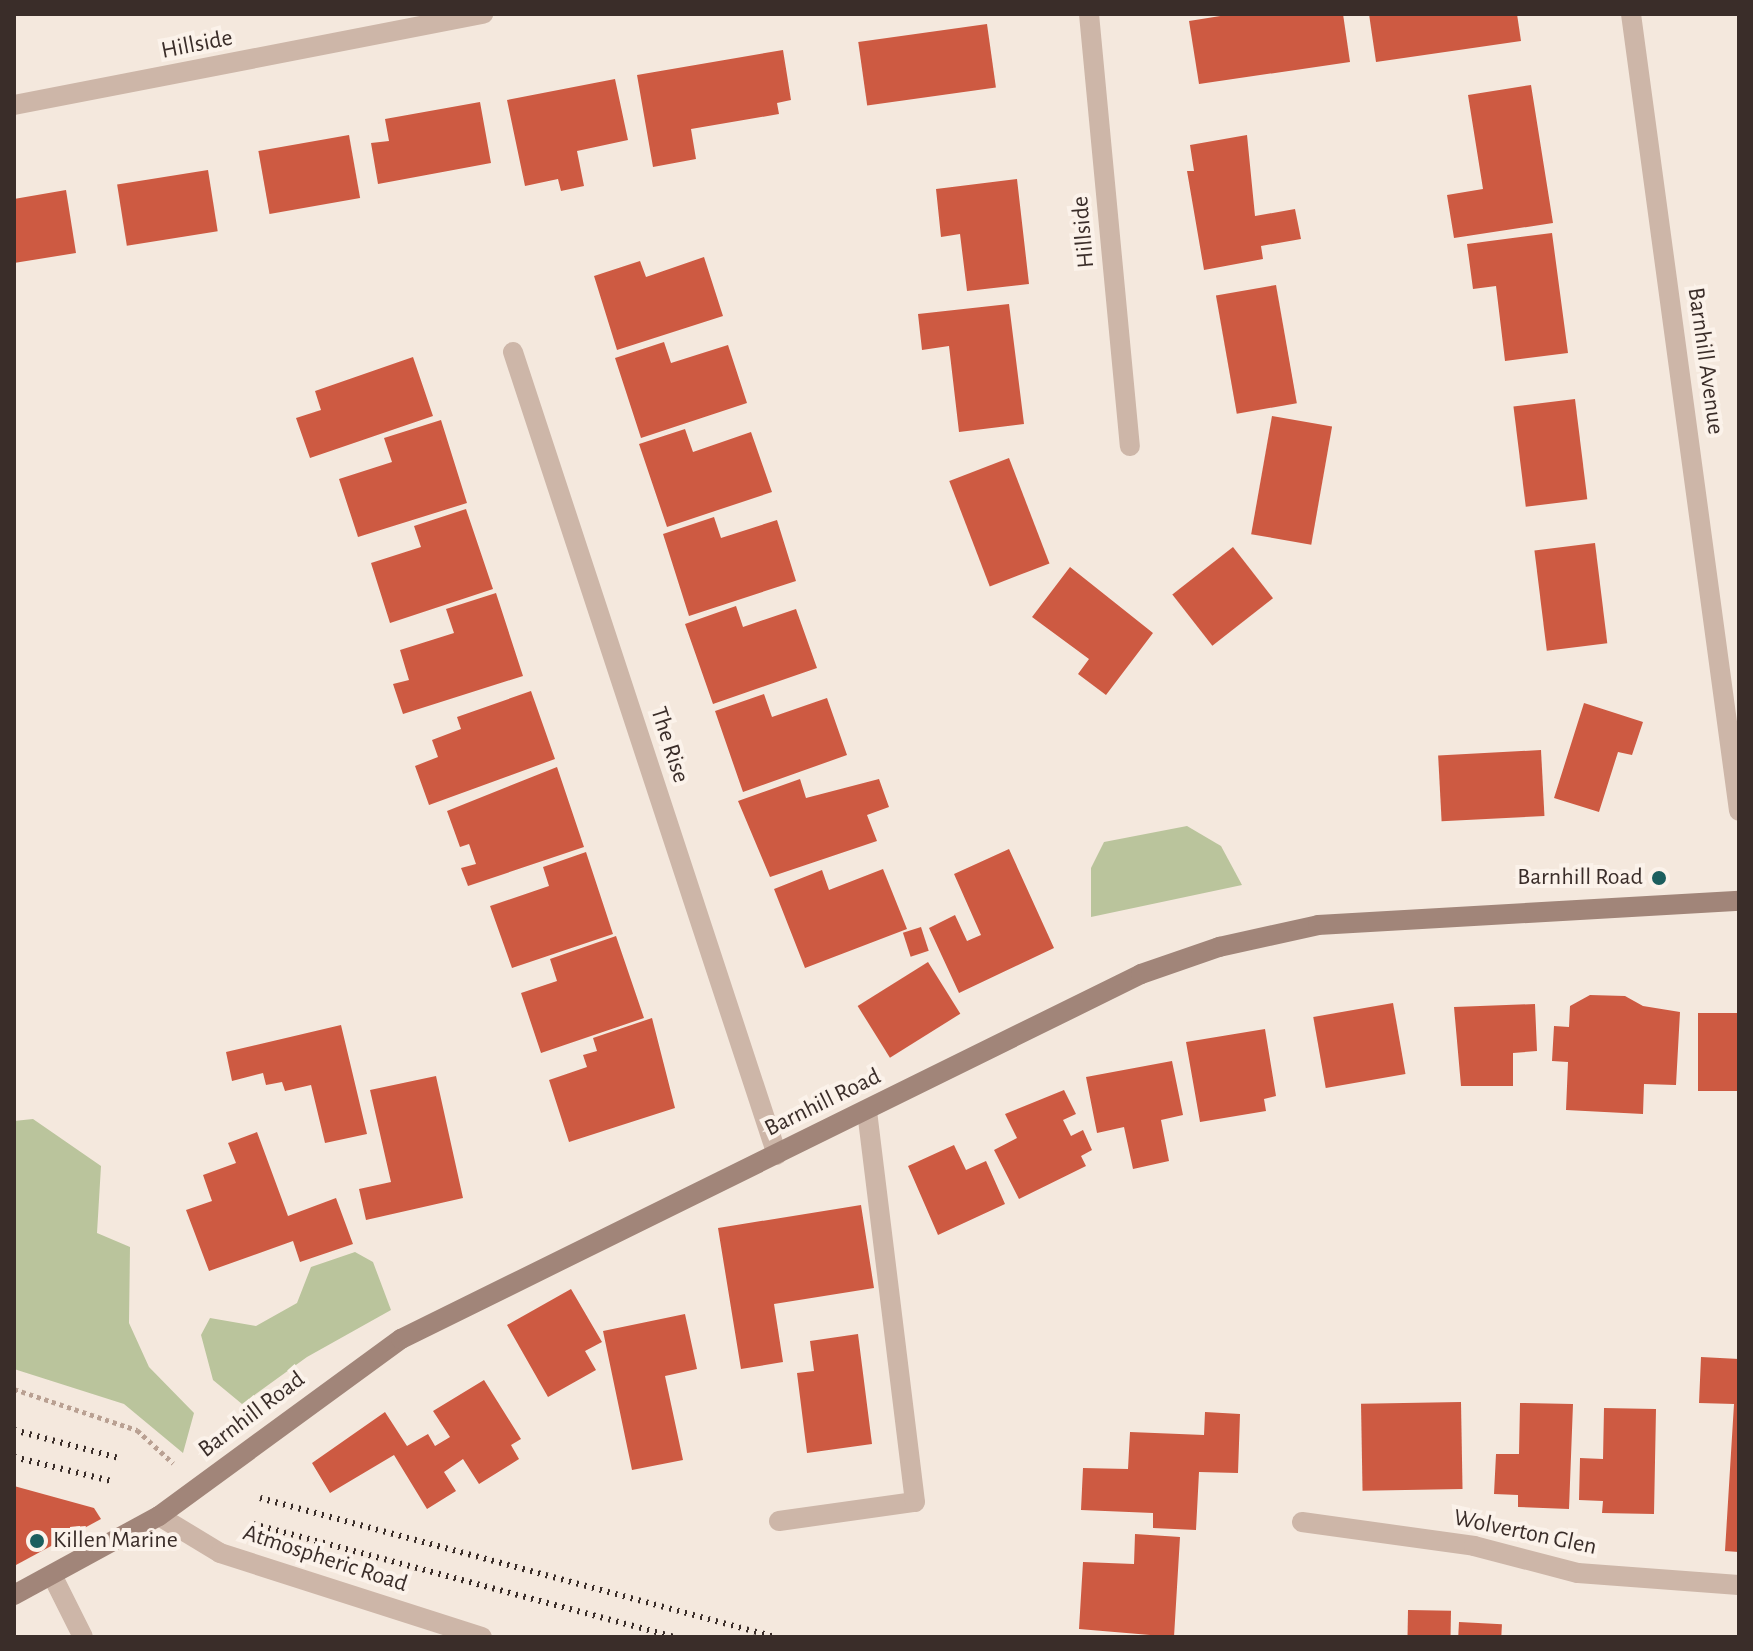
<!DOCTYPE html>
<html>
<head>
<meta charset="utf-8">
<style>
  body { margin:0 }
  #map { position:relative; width:1753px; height:1651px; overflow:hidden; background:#f4e8dd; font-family:"Alegreya Sans",sans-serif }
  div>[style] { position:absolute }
  .green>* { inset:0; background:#bac49c }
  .building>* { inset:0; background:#cd5a42; transform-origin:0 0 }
  .path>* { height:5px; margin-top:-2.5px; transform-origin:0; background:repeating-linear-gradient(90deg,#b9a092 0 4px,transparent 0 8px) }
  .service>* { height:20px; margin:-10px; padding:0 10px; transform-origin:10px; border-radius:10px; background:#cdb6a8 }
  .minor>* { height:20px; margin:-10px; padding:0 10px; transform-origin:10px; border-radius:10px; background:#cdb6a8 }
  .secondary>* { height:20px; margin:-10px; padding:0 10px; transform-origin:10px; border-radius:10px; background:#a18579 }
  .rail>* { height:6px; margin-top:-3px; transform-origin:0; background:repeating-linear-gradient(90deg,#3a2d29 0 2px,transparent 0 8px) }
  .dots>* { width:22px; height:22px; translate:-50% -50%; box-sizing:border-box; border:4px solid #fbf2ea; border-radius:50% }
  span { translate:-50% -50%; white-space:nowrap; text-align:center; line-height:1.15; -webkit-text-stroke:8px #fbf2ea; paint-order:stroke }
  .street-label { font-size:24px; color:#3a2d29 }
  .poi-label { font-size:24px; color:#3a2d29 }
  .right { translate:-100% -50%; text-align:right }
  .left { translate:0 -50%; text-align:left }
  .frame { position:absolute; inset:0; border:16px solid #3a2d29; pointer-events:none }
</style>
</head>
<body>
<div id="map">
  <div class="green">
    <div style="clip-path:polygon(1187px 826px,1221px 846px,1242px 885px,1091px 917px,1091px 868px,1104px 842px)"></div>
    <div style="clip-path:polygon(33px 1119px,101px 1166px,97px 1233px,130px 1247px,129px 1323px,149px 1367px,194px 1413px,183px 1453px,124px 1404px,14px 1369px,14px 1121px)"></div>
    <div style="clip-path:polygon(355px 1252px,373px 1262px,391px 1310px,307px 1357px,242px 1404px,213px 1380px,201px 1335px,210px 1318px,256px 1326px,297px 1303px,311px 1267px)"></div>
  </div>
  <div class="building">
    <div style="clip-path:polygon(1233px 14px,1343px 14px,1350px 62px,1199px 84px,1189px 21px)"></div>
    <div style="clip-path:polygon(1369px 14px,1517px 14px,1521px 41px,1376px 62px)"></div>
    <div style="left:987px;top:24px;width:64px;height:130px;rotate:82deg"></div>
    <div style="clip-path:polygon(783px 50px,791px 100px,777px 103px,779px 114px,691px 129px,696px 159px,653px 167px,637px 75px)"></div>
    <div style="clip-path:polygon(615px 79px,628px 140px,577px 151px,584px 186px,561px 191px,558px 179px,525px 186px,507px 100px)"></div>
    <div style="clip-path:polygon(1531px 85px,1553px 223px,1454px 238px,1447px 195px,1483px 189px,1468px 95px)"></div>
    <div style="clip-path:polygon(480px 102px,491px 163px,378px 184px,371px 143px,389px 141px,385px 119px)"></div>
    <div style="left:349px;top:135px;width:64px;height:92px;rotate:80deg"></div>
    <div style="clip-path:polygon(1247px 135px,1255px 216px,1295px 209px,1301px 239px,1261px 246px,1263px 259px,1204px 270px,1187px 171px,1194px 171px,1190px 145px)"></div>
    <div style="left:208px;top:170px;width:62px;height:92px;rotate:81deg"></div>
    <div style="clip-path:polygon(1017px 179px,1029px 284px,967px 291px,960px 234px,941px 237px,936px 189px)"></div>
    <div style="clip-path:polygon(66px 190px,76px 253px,14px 263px,14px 199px)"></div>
    <div style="clip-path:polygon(1552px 233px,1568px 353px,1505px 361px,1496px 286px,1473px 289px,1467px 244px)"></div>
    <div style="clip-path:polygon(704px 257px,723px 316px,617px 350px,594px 276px,640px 261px,646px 277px)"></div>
    <div style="left:1276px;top:285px;width:120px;height:61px;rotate:80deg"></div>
    <div style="clip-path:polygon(1009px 304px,1024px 424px,959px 432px,949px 346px,922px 350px,918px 314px)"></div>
    <div style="clip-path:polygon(664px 342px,671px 363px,728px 345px,747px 403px,641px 438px,615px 358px)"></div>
    <div style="clip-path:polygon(413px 357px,433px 416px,310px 458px,296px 418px,321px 410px,315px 391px)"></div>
    <div style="left:1575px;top:399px;width:101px;height:62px;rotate:83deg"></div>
    <div style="left:1272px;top:416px;width:61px;height:120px;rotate:10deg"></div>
    <div style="clip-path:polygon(441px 420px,467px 503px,358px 537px,339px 479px,392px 462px,384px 438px)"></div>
    <div style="clip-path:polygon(685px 429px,693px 452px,751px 432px,772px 492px,667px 527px,639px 444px)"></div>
    <div style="left:1009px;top:458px;width:113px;height:64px;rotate:69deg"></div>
    <div style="clip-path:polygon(466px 509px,493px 589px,390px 623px,371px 563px,421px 547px,414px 526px)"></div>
    <div style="clip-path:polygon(714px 517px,721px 538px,777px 520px,796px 581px,689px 616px,663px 534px)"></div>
    <div style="left:1595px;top:543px;width:101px;height:61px;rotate:83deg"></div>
    <div style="left:1233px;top:547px;width:65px;height:77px;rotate:52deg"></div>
    <div style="clip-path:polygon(1070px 567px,1153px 633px,1106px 695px,1078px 674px,1089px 659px,1032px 617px)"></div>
    <div style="clip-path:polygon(496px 593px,523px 676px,403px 714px,393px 684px,409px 680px,400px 650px,454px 633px,446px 609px)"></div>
    <div style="clip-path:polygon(736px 606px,743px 627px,796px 609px,817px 668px,713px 704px,685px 624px)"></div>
    <div style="clip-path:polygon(531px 691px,555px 759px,429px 805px,415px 766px,438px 757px,432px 740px,461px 729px,457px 717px)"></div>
    <div style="clip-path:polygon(764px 694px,772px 717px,827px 698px,847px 755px,743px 792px,715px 711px)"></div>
    <div style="clip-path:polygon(1584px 703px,1643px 722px,1632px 755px,1618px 752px,1599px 812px,1554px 798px)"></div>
    <div style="left:1541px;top:750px;width:66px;height:103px;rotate:87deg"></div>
    <div style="clip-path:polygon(557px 767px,584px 847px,468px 886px,461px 868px,476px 864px,469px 844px,460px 847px,447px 811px)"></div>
    <div style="clip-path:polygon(800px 779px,806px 798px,879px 779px,889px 807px,867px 815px,877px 841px,770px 877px,738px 801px)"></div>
    <div style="clip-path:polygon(1009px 849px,1054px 948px,959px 993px,929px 928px,955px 915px,967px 941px,981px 935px,954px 874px)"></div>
    <div style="clip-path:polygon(586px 852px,613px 934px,512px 968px,490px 906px,549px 886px,543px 867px)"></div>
    <div style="clip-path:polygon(883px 869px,907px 929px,805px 968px,774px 889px,822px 870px,829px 890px)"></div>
    <div style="left:921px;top:927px;width:25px;height:19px;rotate:72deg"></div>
    <div style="clip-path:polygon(616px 936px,644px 1018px,541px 1053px,521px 993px,557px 981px,550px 959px)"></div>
    <div style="left:928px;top:962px;width:61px;height:83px;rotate:58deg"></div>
    <div style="clip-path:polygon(1590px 995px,1625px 996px,1643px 1006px,1680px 1012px,1676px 1085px,1644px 1084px,1643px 1114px,1566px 1110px,1568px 1062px,1552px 1061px,1554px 1026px,1569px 1027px,1570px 1006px)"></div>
    <div style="left:1393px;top:1003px;width:72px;height:81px;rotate:80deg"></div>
    <div style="clip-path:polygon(1535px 1004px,1537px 1051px,1513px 1053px,1513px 1086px,1461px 1086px,1454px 1007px)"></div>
    <div style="left:1698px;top:1013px;width:41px;height:78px"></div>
    <div style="clip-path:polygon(652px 1018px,675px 1108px,569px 1142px,549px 1080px,587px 1067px,583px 1055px,597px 1051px,593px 1038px)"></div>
    <div style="clip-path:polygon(341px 1025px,367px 1134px,325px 1143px,311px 1085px,285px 1091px,282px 1082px,266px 1085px,263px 1073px,232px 1081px,226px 1052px)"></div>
    <div style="clip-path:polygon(1265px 1029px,1276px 1096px,1264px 1099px,1266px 1111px,1200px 1122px,1186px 1042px)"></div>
    <div style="clip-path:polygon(1172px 1061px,1183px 1115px,1161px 1120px,1169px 1161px,1133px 1169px,1124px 1127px,1097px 1133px,1086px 1077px)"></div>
    <div style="clip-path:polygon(436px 1076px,463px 1198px,366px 1220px,359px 1189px,391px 1182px,370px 1090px)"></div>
    <div style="clip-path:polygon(1064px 1090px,1076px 1114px,1063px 1120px,1071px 1136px,1083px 1130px,1092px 1150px,1081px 1156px,1086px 1166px,1019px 1199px,994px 1150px,1017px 1138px,1005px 1114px)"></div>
    <div style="clip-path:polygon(257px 1132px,288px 1216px,336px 1198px,353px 1244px,300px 1262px,293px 1241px,209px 1271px,186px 1210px,212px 1201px,203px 1175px,236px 1163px,228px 1143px)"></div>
    <div style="clip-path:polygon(954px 1145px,966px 1170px,986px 1161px,1005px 1204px,938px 1235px,908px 1166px)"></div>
    <div style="clip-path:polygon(861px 1205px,874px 1288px,774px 1304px,783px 1362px,741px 1369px,718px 1228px)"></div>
    <div style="clip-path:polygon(571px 1289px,602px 1342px,585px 1351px,596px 1370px,548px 1397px,507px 1325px)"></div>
    <div style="clip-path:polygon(685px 1314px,697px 1369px,665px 1376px,683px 1460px,632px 1470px,603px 1331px)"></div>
    <div style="clip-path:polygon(858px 1334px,872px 1444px,807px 1453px,797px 1373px,814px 1371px,810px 1341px)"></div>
    <div style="clip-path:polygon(1701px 1357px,1739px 1359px,1739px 1552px,1725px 1551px,1734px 1404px,1699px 1403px)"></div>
    <div style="clip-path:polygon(484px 1380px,521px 1439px,511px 1445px,519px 1459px,479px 1484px,463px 1459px,444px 1472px,456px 1491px,427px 1509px,394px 1455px,330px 1493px,312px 1463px,385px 1412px,407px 1446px,428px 1434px,435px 1446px,450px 1437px,433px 1411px)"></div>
    <div style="left:1461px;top:1402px;width:87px;height:100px;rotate:89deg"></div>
    <div style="clip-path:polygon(1520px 1403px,1573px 1404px,1569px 1509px,1518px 1507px,1518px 1495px,1494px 1494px,1496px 1454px,1519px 1454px)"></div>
    <div style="clip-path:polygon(1604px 1408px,1656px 1409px,1654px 1514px,1602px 1513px,1603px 1501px,1579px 1500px,1580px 1458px,1603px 1459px)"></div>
    <div style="clip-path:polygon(1205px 1412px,1240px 1414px,1238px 1473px,1199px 1472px,1196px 1530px,1153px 1528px,1153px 1513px,1081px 1510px,1083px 1468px,1128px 1469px,1130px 1432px,1204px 1435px)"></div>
    <div style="clip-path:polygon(14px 1486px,94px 1508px,101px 1519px,16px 1565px)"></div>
    <div style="clip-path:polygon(1135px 1534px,1180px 1537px,1174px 1637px,1079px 1629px,1083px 1562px,1134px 1564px)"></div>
    <div style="left:1408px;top:1610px;width:43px;height:27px;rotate:1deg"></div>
    <div style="left:1459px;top:1622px;width:43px;height:15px;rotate:3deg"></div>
  </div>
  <div class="path">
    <div style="left:14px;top:1389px;width:130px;rotate:18.4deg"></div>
    <div style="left:137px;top:1430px;width:49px;rotate:42.5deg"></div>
  </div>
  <div class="service">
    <div style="left:779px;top:1521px;width:137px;rotate:-8deg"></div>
    <div style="left:915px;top:1502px;width:395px;rotate:-97deg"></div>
  </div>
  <div class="minor">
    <div style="left:1089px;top:14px;width:434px;rotate:84.6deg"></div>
    <div style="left:1631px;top:14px;width:804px;rotate:82.28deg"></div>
    <div style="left:14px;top:105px;width:478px;rotate:-11deg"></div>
    <div style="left:513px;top:352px;width:845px;rotate:71.8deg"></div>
    <div style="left:159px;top:1516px;width:71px;rotate:31.2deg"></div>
    <div style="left:220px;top:1553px;width:275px;rotate:17.8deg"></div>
    <div style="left:1302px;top:1522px;width:174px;rotate:7.9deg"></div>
    <div style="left:1474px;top:1546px;width:107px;rotate:14.6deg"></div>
    <div style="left:1578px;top:1573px;width:161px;rotate:4.3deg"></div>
    <div style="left:52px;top:1575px;width:69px;rotate:63.4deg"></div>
  </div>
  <div class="secondary">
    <div style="left:14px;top:1595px;width:165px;rotate:-28.6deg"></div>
    <div style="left:159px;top:1516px;width:300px;rotate:-36.2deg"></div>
    <div style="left:401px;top:1339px;width:825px;rotate:-26.25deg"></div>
    <div style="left:1141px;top:974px;width:83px;rotate:-19.1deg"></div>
    <div style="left:1219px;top:947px;width:101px;rotate:-12.5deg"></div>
    <div style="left:1318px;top:925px;width:422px;rotate:-3.3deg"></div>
  </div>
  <div class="rail">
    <div style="left:14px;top:1430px;width:109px;rotate:14.9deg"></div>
    <div style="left:14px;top:1457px;width:100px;rotate:13.9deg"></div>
    <div style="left:260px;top:1498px;width:533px;rotate:15.1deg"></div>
    <div style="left:253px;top:1524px;width:437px;rotate:15deg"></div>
  </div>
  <div class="dots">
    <div style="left:1659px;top:878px;background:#1b5e5e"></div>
    <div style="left:37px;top:1541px;background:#1b5e5e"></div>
  </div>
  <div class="street-label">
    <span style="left:197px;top:45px;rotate:-11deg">Hillside</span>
    <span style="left:1084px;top:232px;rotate:-95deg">Hillside</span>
    <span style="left:1705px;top:361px;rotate:82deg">Barnhill Avenue</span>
    <span style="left:669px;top:745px;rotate:72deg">The Rise</span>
    <span style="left:823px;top:1103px;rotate:-26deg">Barnhill Road</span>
    <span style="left:252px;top:1415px;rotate:-37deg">Barnhill Road</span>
    <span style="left:1525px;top:1533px;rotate:12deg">Wolverton Glen</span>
    <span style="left:325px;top:1559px;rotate:18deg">Atmospheric Road</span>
  </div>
  <div class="poi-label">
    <span class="right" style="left:1643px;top:878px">Barnhill Road</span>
    <span class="left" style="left:53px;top:1541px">Killen Marine</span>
  </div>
  <div class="frame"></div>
</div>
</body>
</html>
